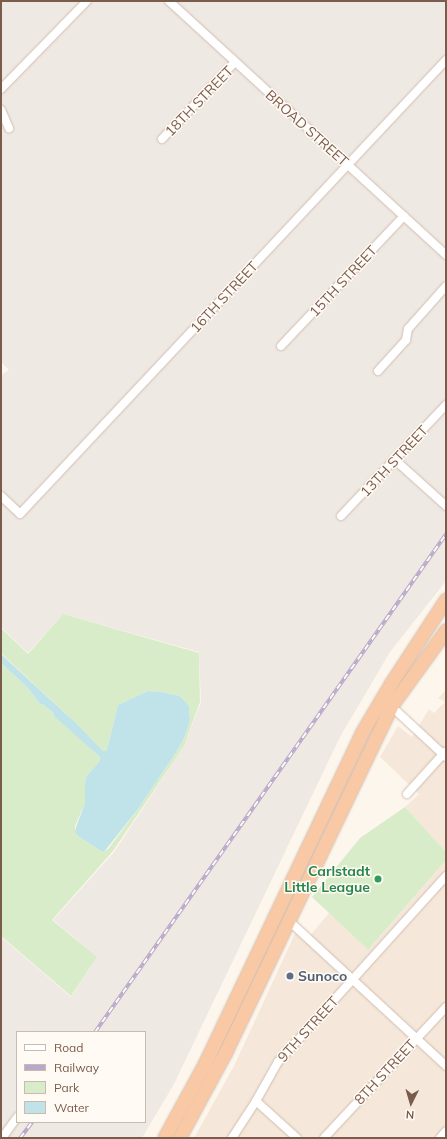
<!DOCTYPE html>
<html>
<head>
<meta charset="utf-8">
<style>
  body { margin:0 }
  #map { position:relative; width:447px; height:1139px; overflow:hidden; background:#fdf6ec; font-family:Mulish,sans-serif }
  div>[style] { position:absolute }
  .residential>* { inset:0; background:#f5e8da }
  .industrial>* { inset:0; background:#efe9e4 }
  .green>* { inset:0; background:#d8ecc9 }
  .water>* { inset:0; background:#bfe3e8 }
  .roads { filter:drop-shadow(0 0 1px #d1beb0) drop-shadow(0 0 1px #d1beb0) }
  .minor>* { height:8px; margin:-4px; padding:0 4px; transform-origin:4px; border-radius:4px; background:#fff }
  .trunk>* { height:13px; margin:-6.5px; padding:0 6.5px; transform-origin:6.5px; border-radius:6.5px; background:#f9c8a4 }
  .rail>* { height:3.5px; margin-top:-1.75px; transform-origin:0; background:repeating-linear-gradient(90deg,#fffaf3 0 6px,#b9a8c9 0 12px); box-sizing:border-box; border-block:1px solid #b9a8c9 }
  .dots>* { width:11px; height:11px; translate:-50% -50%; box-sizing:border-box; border:2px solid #fffaf3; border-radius:50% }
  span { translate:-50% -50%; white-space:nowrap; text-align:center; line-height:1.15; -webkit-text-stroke:3px #fffaf3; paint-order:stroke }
  .street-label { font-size:14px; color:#7a5c4d }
  .leisure-label { font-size:14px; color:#27864d; font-weight:700 }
  .right { translate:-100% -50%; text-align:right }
  .service-label { font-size:14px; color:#4e5e75; font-weight:700 }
  .left { translate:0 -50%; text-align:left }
  .frame { position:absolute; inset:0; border:2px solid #7a5c4d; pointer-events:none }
  .legend { position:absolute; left:16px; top:1031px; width:130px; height:92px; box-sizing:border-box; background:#fffaf3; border:1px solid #cabbb1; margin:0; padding:5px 7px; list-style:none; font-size:12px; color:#7a5c4d }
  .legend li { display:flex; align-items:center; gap:8px; height:20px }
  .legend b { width:20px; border:1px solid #cabbb1 }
  .north { position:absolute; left:391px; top:1083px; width:40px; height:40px; -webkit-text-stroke:3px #fffaf3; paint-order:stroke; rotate:185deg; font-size:11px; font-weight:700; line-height:16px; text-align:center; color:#7a5c4d }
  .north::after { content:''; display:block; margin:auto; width:14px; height:18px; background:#7a5c4d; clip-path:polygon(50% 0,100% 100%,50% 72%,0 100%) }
</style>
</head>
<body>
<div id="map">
  <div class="residential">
    <div style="clip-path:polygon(446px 690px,446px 852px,405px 807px,419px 794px,380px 757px,398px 726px,412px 737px,429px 709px,434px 713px,445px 702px,438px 698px)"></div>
    <div style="clip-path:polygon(446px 860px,446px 1138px,194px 1138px,234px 1066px,298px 927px,308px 938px,329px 913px,368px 950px)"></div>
  </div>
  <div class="industrial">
    <div style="clip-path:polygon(evenodd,1px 1px,446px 1px,446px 581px,390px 652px,340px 737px,174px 1084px,142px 1138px,1px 1138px,1px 937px,71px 997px,97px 957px,53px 920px,114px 852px,184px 746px,201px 702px,199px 652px,63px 614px,28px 653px,1px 627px,1px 375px,9px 370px,1px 362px,1px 1px,17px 1032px,145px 1032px,145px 1122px,17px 1122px,17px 1032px)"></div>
  </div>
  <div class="green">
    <div style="clip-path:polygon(63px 614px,199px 653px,200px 702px,184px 746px,113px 851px,52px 920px,97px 957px,71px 996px,1px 936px,1px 663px,27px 687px,40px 704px,44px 705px,100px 757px,99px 762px,86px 777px,85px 784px,85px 803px,75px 826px,75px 832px,78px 836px,101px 851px,104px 852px,109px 848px,138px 809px,177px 751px,185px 736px,190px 720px,189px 706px,180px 696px,162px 692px,148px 691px,118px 705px,108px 746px,106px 751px,103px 751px,78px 725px,1px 653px,1px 628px,28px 654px)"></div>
    <div style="clip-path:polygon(405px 807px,446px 852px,446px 860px,368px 950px,312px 897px,360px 838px)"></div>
  </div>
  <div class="water">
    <div style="clip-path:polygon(1px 654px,78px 725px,103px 751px,106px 751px,108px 746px,118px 705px,148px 691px,162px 692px,180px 696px,189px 706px,190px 720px,185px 736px,177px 751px,138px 809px,104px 852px,101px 851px,78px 836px,75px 832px,76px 827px,85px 803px,85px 784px,86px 777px,99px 762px,100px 757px,55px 717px,53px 713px,44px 705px,40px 704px,27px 687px,1px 663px)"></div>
  </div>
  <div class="roads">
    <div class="minor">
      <div style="left:169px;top:1px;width:376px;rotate:42.5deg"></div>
      <div style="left:1px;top:89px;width:123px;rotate:-45.7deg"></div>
      <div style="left:1px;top:110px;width:20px;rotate:66deg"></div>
      <div style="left:162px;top:139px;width:106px;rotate:-46.5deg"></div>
      <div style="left:281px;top:346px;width:179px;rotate:-46.6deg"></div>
      <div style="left:378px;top:371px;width:42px;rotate:-47.9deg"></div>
      <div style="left:406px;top:340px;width:11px;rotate:-80deg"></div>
      <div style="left:408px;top:329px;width:57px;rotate:-48.5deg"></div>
      <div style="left:395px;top:460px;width:69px;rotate:42deg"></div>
      <div style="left:1px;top:496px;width:26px;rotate:43deg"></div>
      <div style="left:20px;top:514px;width:623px;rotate:-46.82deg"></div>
      <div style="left:341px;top:516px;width:153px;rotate:-46.6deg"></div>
      <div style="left:391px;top:706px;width:75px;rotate:42.8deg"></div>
      <div style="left:407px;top:794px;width:57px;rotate:-47.9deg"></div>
      <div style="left:288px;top:920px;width:215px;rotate:42.7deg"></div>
      <div style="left:256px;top:1101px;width:55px;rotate:42.1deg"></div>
      <div style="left:2px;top:1138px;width:26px;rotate:-54deg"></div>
      <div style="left:232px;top:1138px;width:44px;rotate:-57deg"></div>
      <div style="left:256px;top:1101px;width:45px;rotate:-60.6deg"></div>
      <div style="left:278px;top:1062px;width:251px;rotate:-47.9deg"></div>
      <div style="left:324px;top:1138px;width:179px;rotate:-47deg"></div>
      <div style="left:440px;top:1138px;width:9px;rotate:-49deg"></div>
    </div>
    <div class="trunk">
      <div style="left:164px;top:1138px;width:85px;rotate:-61.3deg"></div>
      <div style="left:205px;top:1063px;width:366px;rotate:-64.6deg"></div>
      <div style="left:362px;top:732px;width:57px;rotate:-59.4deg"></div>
      <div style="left:391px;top:683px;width:100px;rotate:-56.8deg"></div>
      <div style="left:179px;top:1138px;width:97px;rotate:-61.6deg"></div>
      <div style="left:225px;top:1053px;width:385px;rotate:-64.4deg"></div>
      <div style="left:391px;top:706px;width:94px;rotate:-54.1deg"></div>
    </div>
  </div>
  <div class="rail">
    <div style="left:95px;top:1032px;width:609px;rotate:-54.82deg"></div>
    <div style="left:20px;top:1138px;width:20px;rotate:-53deg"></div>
  </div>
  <div class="dots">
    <div style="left:378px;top:879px;background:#2e9e5b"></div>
    <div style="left:290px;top:976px;background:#5c6f8a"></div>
  </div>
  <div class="street-label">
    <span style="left:199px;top:101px;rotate:-46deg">18TH STREET</span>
    <span style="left:307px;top:128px;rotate:42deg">BROAD STREET</span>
    <span style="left:343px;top:281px;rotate:-47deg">15TH STREET</span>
    <span style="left:224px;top:297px;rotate:-47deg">16TH STREET</span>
    <span style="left:394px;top:461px;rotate:-47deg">13TH STREET</span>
    <span style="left:308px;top:1029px;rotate:-48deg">9TH STREET</span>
    <span style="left:385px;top:1072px;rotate:-47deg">8TH STREET</span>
  </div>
  <div class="leisure-label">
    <span class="right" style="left:370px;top:879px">Carlstadt<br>Little League</span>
  </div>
  <div class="service-label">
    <span class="left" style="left:298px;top:976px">Sunoco</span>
  </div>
  <div class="frame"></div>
  <ul class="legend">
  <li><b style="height:5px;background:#fff"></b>Road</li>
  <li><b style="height:5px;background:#b9a8c9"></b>Railway</li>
  <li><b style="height:11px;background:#d8ecc9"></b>Park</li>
  <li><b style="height:11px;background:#bfe3e8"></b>Water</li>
  </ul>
  <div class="north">N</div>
</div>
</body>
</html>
